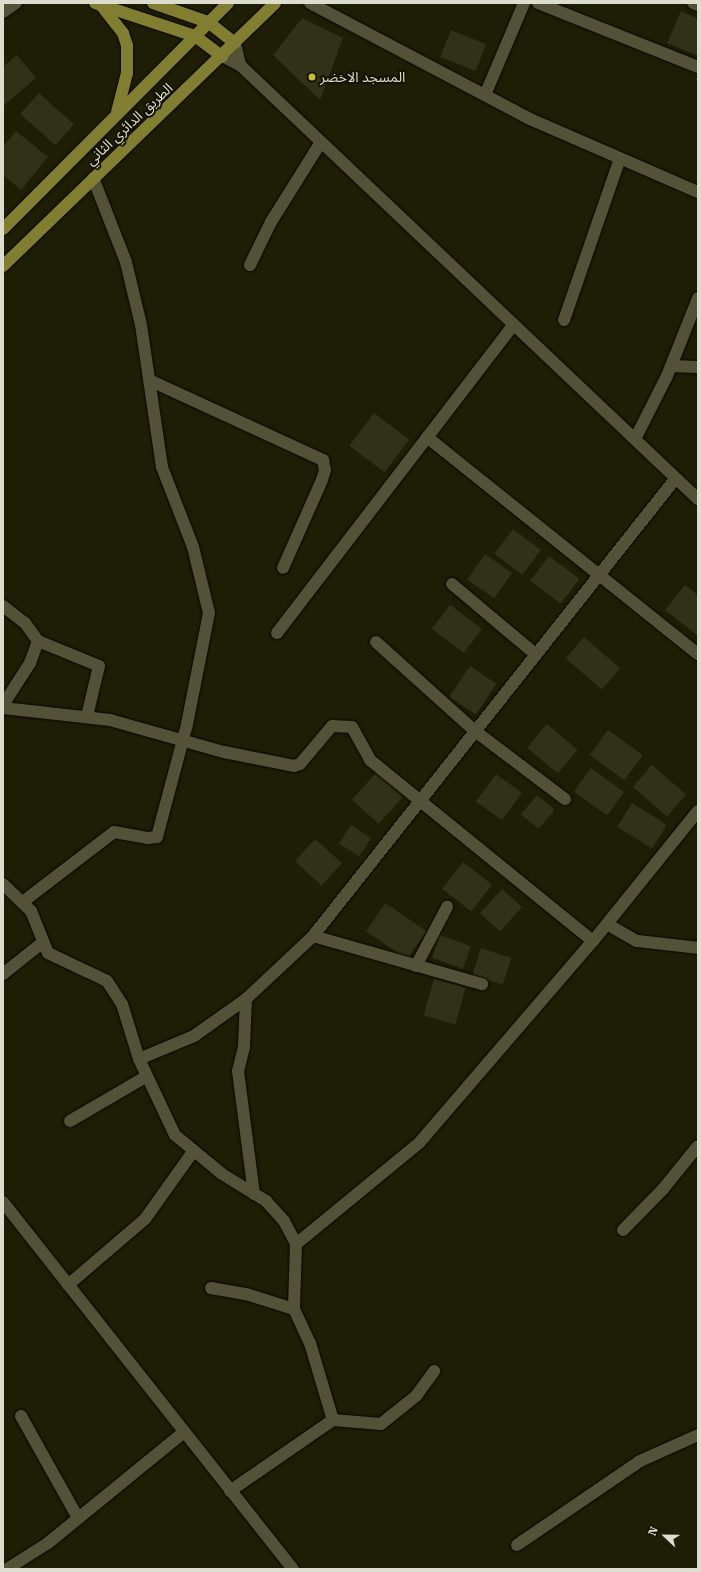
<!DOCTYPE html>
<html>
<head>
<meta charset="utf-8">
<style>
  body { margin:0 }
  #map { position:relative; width:701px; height:1572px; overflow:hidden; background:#1e1d05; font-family:"Roboto Serif","Noto Sans Arabic",serif }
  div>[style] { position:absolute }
  .building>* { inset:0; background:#313018; transform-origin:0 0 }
  .roads { filter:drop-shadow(0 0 1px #080700) drop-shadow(0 0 1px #080700) }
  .minor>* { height:12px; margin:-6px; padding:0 6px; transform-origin:6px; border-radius:6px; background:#535238 }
  .major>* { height:12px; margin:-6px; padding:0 6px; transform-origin:6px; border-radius:6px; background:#827e31 }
  .dots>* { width:11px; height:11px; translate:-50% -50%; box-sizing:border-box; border:2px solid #151300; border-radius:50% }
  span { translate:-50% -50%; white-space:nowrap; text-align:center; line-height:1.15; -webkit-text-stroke:4px #151300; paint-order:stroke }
  .poi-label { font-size:14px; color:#ddddce }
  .left { translate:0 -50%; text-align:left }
  .street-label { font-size:14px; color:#ddddce }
  .frame { position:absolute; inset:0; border:4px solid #ddddce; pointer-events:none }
  .north { position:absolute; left:645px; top:1516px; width:40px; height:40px; -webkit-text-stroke:3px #151300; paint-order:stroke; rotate:292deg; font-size:11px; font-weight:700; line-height:16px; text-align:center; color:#ddddce }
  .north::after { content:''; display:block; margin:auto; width:14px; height:18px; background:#ddddce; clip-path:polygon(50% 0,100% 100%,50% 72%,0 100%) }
</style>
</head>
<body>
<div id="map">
  <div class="building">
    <div style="clip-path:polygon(681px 11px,698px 19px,698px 56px,667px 43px)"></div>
    <div style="clip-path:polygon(302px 18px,343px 38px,320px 100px,273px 55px)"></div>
    <div style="left:451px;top:30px;width:38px;height:29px;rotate:22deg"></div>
    <div style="clip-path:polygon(17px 55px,36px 78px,3px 106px,3px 67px)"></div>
    <div style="left:39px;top:93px;width:47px;height:28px;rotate:42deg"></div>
    <div style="clip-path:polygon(16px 131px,48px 157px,21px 190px,3px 175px,3px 147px)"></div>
    <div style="left:374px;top:413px;width:44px;height:41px;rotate:37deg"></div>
    <div style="left:513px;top:529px;width:35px;height:31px;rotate:37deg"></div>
    <div style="left:485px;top:554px;width:33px;height:31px;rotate:35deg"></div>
    <div style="left:549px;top:556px;width:38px;height:31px;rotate:37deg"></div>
    <div style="clip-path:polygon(685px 585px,698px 595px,698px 636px,665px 610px)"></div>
    <div style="left:450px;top:605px;width:40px;height:30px;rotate:37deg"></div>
    <div style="left:584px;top:637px;width:48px;height:28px;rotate:41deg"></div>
    <div style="left:470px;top:666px;width:32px;height:37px;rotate:34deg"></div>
    <div style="left:547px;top:724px;width:40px;height:31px;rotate:40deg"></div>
    <div style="left:608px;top:730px;width:43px;height:31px;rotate:36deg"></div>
    <div style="left:652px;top:765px;width:45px;height:29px;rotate:41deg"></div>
    <div style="left:591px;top:768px;width:41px;height:29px;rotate:36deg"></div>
    <div style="left:376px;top:773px;width:36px;height:36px;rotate:42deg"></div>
    <div style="left:496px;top:774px;width:32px;height:34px;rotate:36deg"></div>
    <div style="left:537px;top:795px;width:23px;height:25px;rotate:40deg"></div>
    <div style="left:632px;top:803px;width:41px;height:28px;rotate:32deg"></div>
    <div style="left:351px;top:825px;width:24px;height:22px;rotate:33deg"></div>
    <div style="left:315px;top:839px;width:36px;height:30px;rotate:42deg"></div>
    <div style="left:463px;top:862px;width:37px;height:34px;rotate:38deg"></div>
    <div style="left:502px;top:889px;width:27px;height:33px;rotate:42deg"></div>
    <div style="left:385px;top:903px;width:50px;height:34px;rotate:34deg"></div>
    <div style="left:440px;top:935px;width:33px;height:24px;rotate:20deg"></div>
    <div style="left:481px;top:948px;width:32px;height:28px;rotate:18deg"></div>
    <div style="left:434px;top:979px;width:33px;height:38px;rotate:16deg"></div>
  </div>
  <div class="roads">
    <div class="minor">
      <div style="left:310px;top:3px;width:249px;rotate:27.8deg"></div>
      <div style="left:530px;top:119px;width:183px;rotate:23.5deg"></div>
      <div style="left:538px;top:3px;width:172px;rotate:21.8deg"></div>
      <div style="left:693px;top:3px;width:5px;rotate:22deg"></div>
      <div style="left:3px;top:12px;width:16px;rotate:-35deg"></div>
      <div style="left:235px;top:43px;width:23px;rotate:77deg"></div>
      <div style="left:222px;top:56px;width:20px;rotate:27deg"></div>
      <div style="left:240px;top:65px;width:631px;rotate:43.46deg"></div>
      <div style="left:485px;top:95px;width:100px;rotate:-67deg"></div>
      <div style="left:250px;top:265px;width:48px;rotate:-64deg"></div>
      <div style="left:271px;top:222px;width:94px;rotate:-58deg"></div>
      <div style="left:564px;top:320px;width:171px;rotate:-70.9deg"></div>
      <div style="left:671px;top:366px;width:27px;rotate:2deg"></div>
      <div style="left:149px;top:380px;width:192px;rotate:24.7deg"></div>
      <div style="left:323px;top:460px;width:10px;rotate:79deg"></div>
      <div style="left:325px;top:470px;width:10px;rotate:107deg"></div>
      <div style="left:322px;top:480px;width:96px;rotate:113.9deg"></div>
      <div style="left:427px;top:437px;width:347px;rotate:38.7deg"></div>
      <div style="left:635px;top:439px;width:71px;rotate:-63.1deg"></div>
      <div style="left:667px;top:376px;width:84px;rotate:-68.3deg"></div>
      <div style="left:452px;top:584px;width:107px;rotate:40.1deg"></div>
      <div style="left:3px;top:606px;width:28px;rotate:38deg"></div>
      <div style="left:25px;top:623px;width:22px;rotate:54deg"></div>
      <div style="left:38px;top:641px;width:23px;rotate:110deg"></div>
      <div style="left:30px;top:663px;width:50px;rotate:122.7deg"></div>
      <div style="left:277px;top:633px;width:389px;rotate:-52.5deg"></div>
      <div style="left:38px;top:641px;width:66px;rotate:22.3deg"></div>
      <div style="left:99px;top:666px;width:51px;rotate:103.5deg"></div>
      <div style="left:376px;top:642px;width:133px;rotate:42deg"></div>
      <div style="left:475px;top:731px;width:113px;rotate:37.1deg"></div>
      <div style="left:3px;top:708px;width:108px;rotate:6.4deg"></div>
      <div style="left:110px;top:720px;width:118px;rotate:15.7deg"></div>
      <div style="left:224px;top:752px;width:71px;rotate:11.3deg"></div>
      <div style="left:294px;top:766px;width:6px;rotate:-18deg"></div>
      <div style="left:300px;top:764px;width:50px;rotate:-49.9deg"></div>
      <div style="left:332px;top:726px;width:20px;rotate:3deg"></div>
      <div style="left:352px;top:727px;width:38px;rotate:61deg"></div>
      <div style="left:370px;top:760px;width:287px;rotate:39.1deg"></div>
      <div style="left:3px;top:884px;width:39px;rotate:44deg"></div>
      <div style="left:31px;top:911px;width:45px;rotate:68deg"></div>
      <div style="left:48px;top:953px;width:65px;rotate:25.4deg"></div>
      <div style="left:107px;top:981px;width:27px;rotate:57deg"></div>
      <div style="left:122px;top:1004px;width:58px;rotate:72.8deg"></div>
      <div style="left:139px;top:1059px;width:84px;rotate:64.7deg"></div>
      <div style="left:175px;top:1135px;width:61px;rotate:39.7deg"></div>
      <div style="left:222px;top:1174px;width:52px;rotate:31.5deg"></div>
      <div style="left:266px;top:1201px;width:27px;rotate:48deg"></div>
      <div style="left:284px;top:1221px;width:26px;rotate:62deg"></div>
      <div style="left:296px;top:1244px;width:65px;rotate:91.8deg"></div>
      <div style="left:294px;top:1309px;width:38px;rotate:65deg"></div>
      <div style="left:310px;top:1343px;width:80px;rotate:73.4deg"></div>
      <div style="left:24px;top:901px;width:113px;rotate:-37.5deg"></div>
      <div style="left:114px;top:832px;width:35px;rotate:10deg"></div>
      <div style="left:148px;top:838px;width:9px;rotate:-6deg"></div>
      <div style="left:157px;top:837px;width:117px;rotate:-75.1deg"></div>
      <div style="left:187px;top:724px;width:113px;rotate:-78.8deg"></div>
      <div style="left:209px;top:613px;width:68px;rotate:-103.6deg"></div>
      <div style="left:193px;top:547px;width:86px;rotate:-111.2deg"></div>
      <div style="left:162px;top:467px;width:144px;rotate:-98.4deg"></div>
      <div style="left:141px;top:325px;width:65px;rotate:-103.4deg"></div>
      <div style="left:126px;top:262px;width:90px;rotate:-111.4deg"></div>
      <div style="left:607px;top:924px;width:34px;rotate:30deg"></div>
      <div style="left:637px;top:941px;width:61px;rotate:6.5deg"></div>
      <div style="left:313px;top:936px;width:176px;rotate:15.9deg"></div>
      <div style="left:416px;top:966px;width:67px;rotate:-62.3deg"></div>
      <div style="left:3px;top:974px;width:50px;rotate:-38.5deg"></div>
      <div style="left:246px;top:999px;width:92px;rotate:-43.2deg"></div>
      <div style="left:313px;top:936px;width:584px;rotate:-51.6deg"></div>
      <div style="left:139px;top:1059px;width:60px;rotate:-22.7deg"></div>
      <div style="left:194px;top:1036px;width:64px;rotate:-35.4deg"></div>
      <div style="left:246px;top:999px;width:48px;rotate:92.4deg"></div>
      <div style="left:244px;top:1047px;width:25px;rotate:104deg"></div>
      <div style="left:238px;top:1071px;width:124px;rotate:82.6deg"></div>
      <div style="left:70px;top:1121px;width:89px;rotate:-30.3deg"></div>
      <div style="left:3px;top:1202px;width:468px;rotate:51.7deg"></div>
      <div style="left:623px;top:1230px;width:57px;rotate:-45.7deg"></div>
      <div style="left:663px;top:1189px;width:55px;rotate:-50.9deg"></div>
      <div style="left:296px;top:1244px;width:159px;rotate:-39.4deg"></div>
      <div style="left:419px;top:1143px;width:267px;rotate:-49.3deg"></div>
      <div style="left:593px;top:941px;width:167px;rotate:-51.1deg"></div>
      <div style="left:68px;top:1285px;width:101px;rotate:-40.6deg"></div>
      <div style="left:145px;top:1219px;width:81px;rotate:-54.5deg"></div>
      <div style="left:211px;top:1288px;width:36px;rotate:10deg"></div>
      <div style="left:246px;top:1294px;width:50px;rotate:17.4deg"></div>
      <div style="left:21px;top:1416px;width:117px;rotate:60.8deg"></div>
      <div style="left:230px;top:1491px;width:125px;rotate:-34.6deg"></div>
      <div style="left:333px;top:1420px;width:48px;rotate:4.8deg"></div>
      <div style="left:381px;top:1424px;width:45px;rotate:-38.7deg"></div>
      <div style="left:416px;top:1396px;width:31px;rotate:-54deg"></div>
      <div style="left:517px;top:1545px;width:149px;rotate:-34.3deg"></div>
      <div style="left:640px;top:1461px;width:64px;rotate:-24.1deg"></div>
      <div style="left:7px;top:1569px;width:49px;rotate:-32.4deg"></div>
      <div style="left:48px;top:1543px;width:176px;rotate:-39.2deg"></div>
    </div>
    <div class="major">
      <div style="left:95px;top:3px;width:105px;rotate:18.3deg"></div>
      <div style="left:195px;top:36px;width:34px;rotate:37deg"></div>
      <div style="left:153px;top:3px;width:58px;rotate:19.1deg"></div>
      <div style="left:208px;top:22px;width:34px;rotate:38deg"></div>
      <div style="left:101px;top:5px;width:36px;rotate:52deg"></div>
      <div style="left:123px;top:33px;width:13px;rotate:72deg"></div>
      <div style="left:127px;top:45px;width:28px;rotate:90deg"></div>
      <div style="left:127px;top:73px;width:40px;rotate:104.4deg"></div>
      <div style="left:3px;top:229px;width:319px;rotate:-45.1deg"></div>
      <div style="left:3px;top:266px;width:378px;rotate:-44deg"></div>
    </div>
  </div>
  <div class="dots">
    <div style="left:312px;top:77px;background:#c3bd3e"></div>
  </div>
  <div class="poi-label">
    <span class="left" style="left:320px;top:77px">المسجد الاخضر</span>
  </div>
  <div class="street-label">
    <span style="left:129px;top:124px;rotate:-43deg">الطريق الدائري الثاني</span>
  </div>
  <div class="frame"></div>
  <div class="north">N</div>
</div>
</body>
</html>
